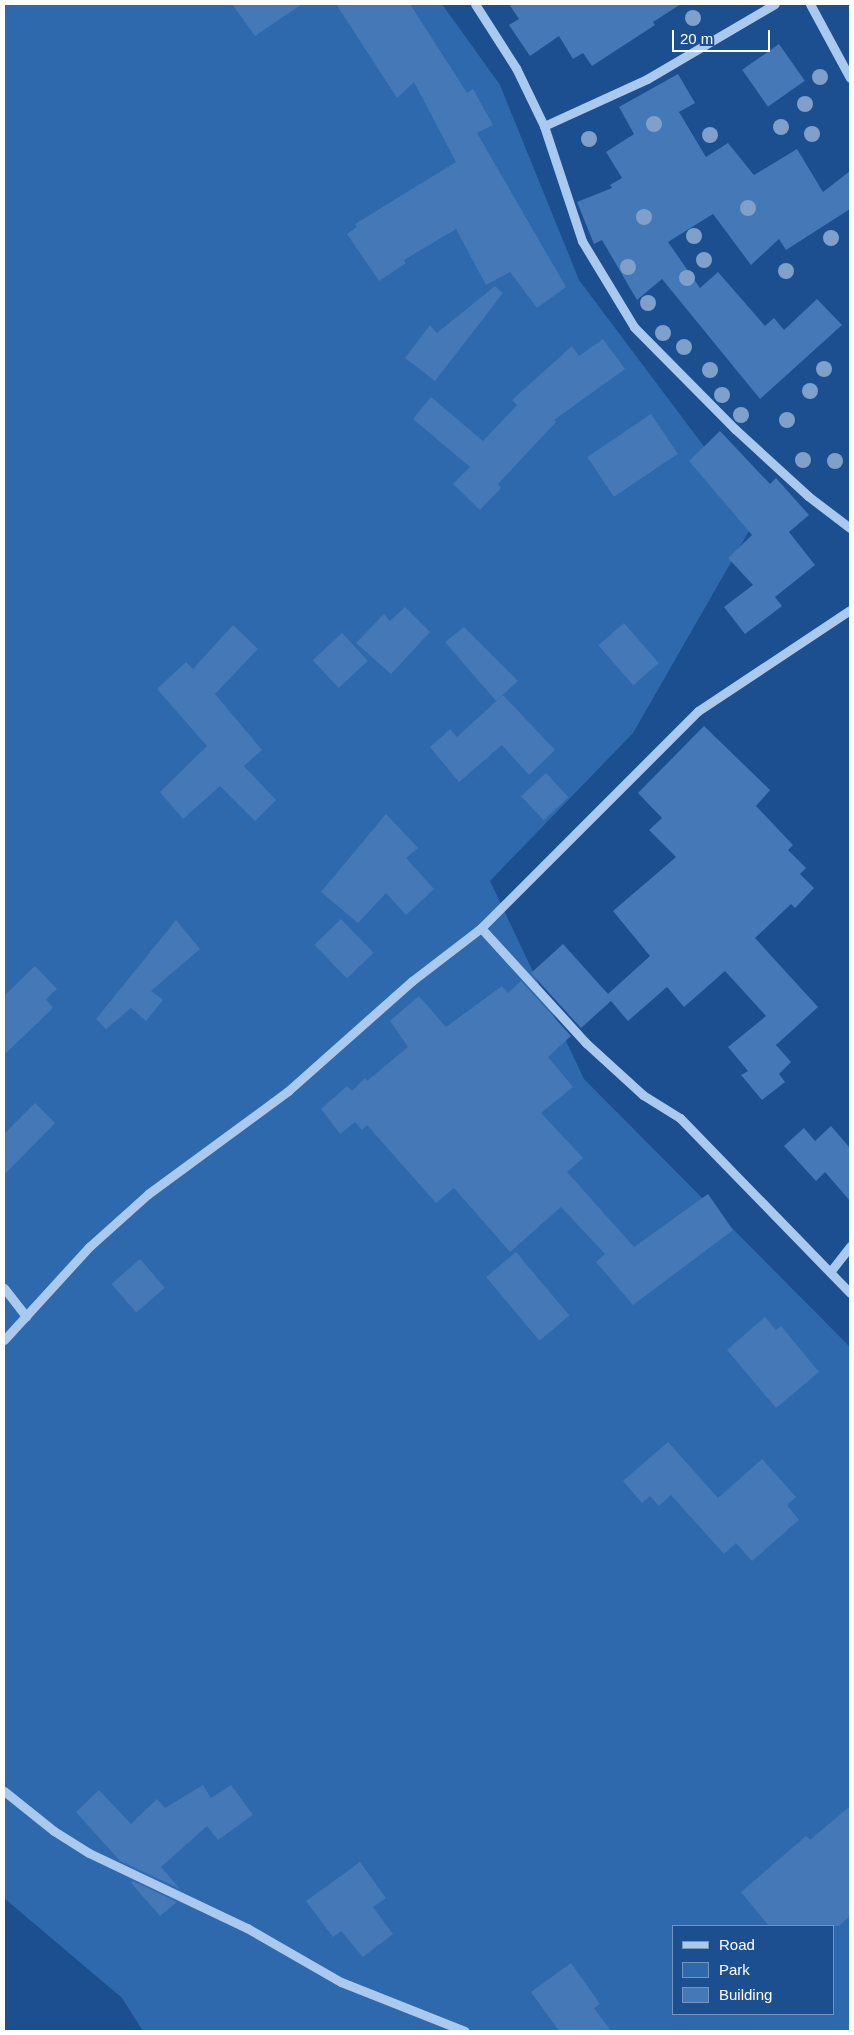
<!DOCTYPE html>
<html>
<head>
<meta charset="utf-8">
<style>
  body { margin:0 }
  #map { position:relative; width:854px; height:2035px; overflow:hidden; background:#1b4f8f; font-family:Arial,sans-serif }
  div>[style] { position:absolute }
  .green>* { inset:0; background:#2e69ad }
  .building>* { inset:0; background:#4478b7; transform-origin:0 0 }
  .minor>* { height:9px; margin:-4.5px; padding:0 4.5px; transform-origin:4.5px; border-radius:4.5px; background:#a9c9ee }
  .trees>* { width:16px; height:16px; margin:-8px; border-radius:50%; background:#7ea0ca }
  span { translate:-50% -50%; white-space:nowrap; text-align:center; line-height:1.15; -webkit-text-stroke:4px #1b4f8f; paint-order:stroke }
  .frame { position:absolute; inset:0; border:5px solid #fff; pointer-events:none }
  .legend { position:absolute; left:672px; top:1925px; width:162px; height:90px; box-sizing:border-box; background:#1b4f8f; border:1px solid #7695bc; margin:0; padding:6px 9px; list-style:none; font-size:15px; color:#fff }
  .legend li { display:flex; align-items:center; gap:10px; height:25px }
  .legend b { width:25px; border:1px solid #7695bc }
  .scale { position:absolute; left:672px; top:30px; width:98px; height:22px; box-sizing:border-box; border:2px solid #fff; border-top:0; padding-left:6px; font-size:15px; line-height:18px; white-space:nowrap; color:#fff; -webkit-text-stroke:4px #1b4f8f; paint-order:stroke }
</style>
</head>
<body>
<div id="map">
  <div class="green">
    <div style="clip-path:polygon(evenodd,4px 4px,442px 4px,500px 85px,579px 280px,757px 517px,633px 733px,490px 881px,584px 1079px,850px 1347px,850px 2031px,143px 2031px,122px 1998px,4px 1898px,4px 4px,673px 1926px,833px 1926px,833px 2014px,673px 2014px,673px 1926px)"></div>
  </div>
  <div class="building">
    <div style="clip-path:polygon(232px 4px,302px 4px,255px 36px)"></div>
    <div style="clip-path:polygon(336px 4px,410px 4px,467px 93px,473px 89px,493px 125px,477px 133px,566px 287px,537px 308px,510px 272px,486px 285px,456px 229px,404px 260px,406px 263px,379px 281px,347px 234px,357px 227px,355px 224px,456px 162px,414px 82px,397px 98px)"></div>
    <div style="clip-path:polygon(509px 4px,681px 4px,653px 22px,655px 25px,592px 66px,583px 53px,573px 59px,559px 36px,530px 56px,509px 25px,519px 19px)"></div>
    <div style="left:779px;top:44px;width:45px;height:45px;rotate:55deg"></div>
    <div style="clip-path:polygon(678px 74px,695px 103px,679px 112px,706px 157px,728px 143px,754px 175px,797px 149px,823px 192px,850px 171px,850px 209px,786px 250px,779px 239px,751px 265px,713px 214px,668px 242px,700px 288px,718px 272px,765px 326px,774px 318px,784px 330px,817px 299px,842px 325px,760px 399px,662px 279px,637px 300px,602px 240px,594px 244px,577px 202px,612px 188px,610px 185px,622px 178px,606px 152px,634px 134px,619px 107px)"></div>
    <div style="clip-path:polygon(495px 286px,503px 293px,435px 381px,405px 358px,430px 325px,437px 333px)"></div>
    <div style="clip-path:polygon(603px 339px,625px 369px,554px 420px,556px 422px,498px 484px,501px 488px,480px 510px,453px 484px,470px 467px,413px 419px,431px 397px,483px 441px,517px 405px,512px 400px,572px 346px,579px 356px)"></div>
    <div style="left:651px;top:414px;width:48px;height:77px;rotate:56deg"></div>
    <div style="clip-path:polygon(720px 431px,770px 484px,776px 478px,809px 515px,789px 532px,815px 565px,775px 597px,782px 606px,745px 634px,724px 607px,753px 585px,728px 558px,752px 535px,689px 461px)"></div>
    <div style="clip-path:polygon(405px 607px,430px 632px,391px 674px,356px 643px,384px 614px,390px 621px)"></div>
    <div style="left:624px;top:623px;width:53px;height:34px;rotate:49deg"></div>
    <div style="clip-path:polygon(233px 625px,258px 649px,215px 694px,262px 750px,244px 766px,276px 800px,255px 821px,220px 786px,183px 819px,160px 792px,207px 746px,157px 689px,186px 662px,193px 669px)"></div>
    <div style="clip-path:polygon(464px 627px,518px 681px,496px 701px,445px 642px)"></div>
    <div style="left:342px;top:633px;width:38px;height:40px;rotate:47deg"></div>
    <div style="clip-path:polygon(503px 695px,555px 750px,529px 775px,502px 745px,459px 782px,430px 747px,450px 729px,457px 737px)"></div>
    <div style="clip-path:polygon(704px 726px,770px 790px,756px 806px,793px 845px,788px 850px,806px 868px,800px 874px,814px 888px,795px 908px,791px 904px,755px 938px,818px 1007px,776px 1045px,791px 1062px,779px 1074px,785px 1082px,762px 1100px,741px 1075px,748px 1071px,728px 1047px,766px 1016px,725px 971px,684px 1007px,667px 987px,628px 1021px,611px 1001px,581px 1028px,531px 973px,563px 944px,608px 994px,650px 956px,613px 911px,676px 857px,649px 830px,662px 818px,638px 793px)"></div>
    <div style="left:546px;top:773px;width:33px;height:34px;rotate:47deg"></div>
    <div style="clip-path:polygon(386px 814px,418px 848px,406px 858px,434px 889px,406px 915px,386px 893px,358px 923px,321px 892px)"></div>
    <div style="left:341px;top:919px;width:47px;height:37px;rotate:46deg"></div>
    <div style="clip-path:polygon(176px 920px,200px 949px,151px 991px,163px 1000px,146px 1021px,131px 1008px,106px 1029px,96px 1019px)"></div>
    <div style="clip-path:polygon(35px 966px,57px 989px,46px 999px,53px 1008px,4px 1055px,4px 996px)"></div>
    <div style="clip-path:polygon(521px 981px,571px 1036px,548px 1057px,573px 1087px,541px 1113px,583px 1158px,567px 1172px,634px 1247px,708px 1194px,733px 1230px,633px 1305px,596px 1262px,605px 1254px,561px 1207px,510px 1252px,454px 1188px,436px 1203px,367px 1125px,362px 1130px,355px 1122px,340px 1134px,321px 1109px,347px 1086px,352px 1091px,365px 1078px,367px 1081px,408px 1047px,390px 1021px,419px 996px,446px 1027px,502px 986px,508px 993px)"></div>
    <div style="clip-path:polygon(35px 1103px,55px 1123px,4px 1175px,4px 1134px)"></div>
    <div style="clip-path:polygon(831px 1126px,850px 1148px,850px 1201px,825px 1172px,816px 1181px,784px 1146px,804px 1128px,815px 1141px)"></div>
    <div style="left:516px;top:1252px;width:83px;height:39px;rotate:50deg"></div>
    <div style="left:140px;top:1259px;width:38px;height:38px;rotate:49deg"></div>
    <div style="clip-path:polygon(765px 1317px,776px 1330px,781px 1326px,819px 1372px,776px 1408px,727px 1350px)"></div>
    <div style="clip-path:polygon(668px 1442px,718px 1498px,762px 1459px,796px 1497px,787px 1505px,799px 1520px,752px 1561px,736px 1543px,724px 1554px,671px 1495px,659px 1506px,650px 1496px,642px 1503px,623px 1481px)"></div>
    <div style="clip-path:polygon(203px 1785px,211px 1798px,231px 1785px,253px 1815px,218px 1840px,207px 1826px,161px 1867px,180px 1889px,120px 1861px,76px 1812px,99px 1790px,131px 1824px,157px 1799px,165px 1808px)"></div>
    <div style="clip-path:polygon(850px 1806px,850px 1916px,839px 1926px,769px 1926px,741px 1892px,806px 1836px,810px 1840px)"></div>
    <div style="clip-path:polygon(360px 1862px,386px 1898px,373px 1907px,393px 1934px,363px 1957px,341px 1931px,333px 1937px,306px 1901px)"></div>
    <div style="clip-path:polygon(133px 1881px,177px 1902px,160px 1916px,131px 1883px)"></div>
    <div style="clip-path:polygon(571px 1963px,600px 2004px,594px 2008px,611px 2031px,559px 2031px,531px 1992px)"></div>
  </div>
  <div class="minor">
    <div style="left:475px;top:4px;width:76px;rotate:57.4deg"></div>
    <div style="left:516px;top:68px;width:64px;rotate:64.2deg"></div>
    <div style="left:544px;top:126px;width:121px;rotate:71.7deg"></div>
    <div style="left:582px;top:241px;width:100px;rotate:58.8deg"></div>
    <div style="left:634px;top:327px;width:144px;rotate:45.3deg"></div>
    <div style="left:735px;top:429px;width:99px;rotate:42.5deg"></div>
    <div style="left:808px;top:496px;width:53px;rotate:37.3deg"></div>
    <div style="left:810px;top:4px;width:84px;rotate:61.6deg"></div>
    <div style="left:544px;top:126px;width:113px;rotate:-24.5deg"></div>
    <div style="left:647px;top:79px;width:148px;rotate:-30.4deg"></div>
    <div style="left:481px;top:928px;width:156px;rotate:47.6deg"></div>
    <div style="left:586px;top:1043px;width:77px;rotate:42.4deg"></div>
    <div style="left:643px;top:1095px;width:44px;rotate:31.9deg"></div>
    <div style="left:680px;top:1118px;width:244px;rotate:45.8deg"></div>
    <div style="left:830px;top:1272px;width:33px;rotate:-52deg"></div>
    <div style="left:4px;top:1288px;width:36px;rotate:52deg"></div>
    <div style="left:4px;top:1340px;width:126px;rotate:-47.6deg"></div>
    <div style="left:89px;top:1247px;width:79px;rotate:-41.9deg"></div>
    <div style="left:148px;top:1194px;width:174px;rotate:-36.3deg"></div>
    <div style="left:288px;top:1091px;width:166px;rotate:-41.6deg"></div>
    <div style="left:412px;top:981px;width:87px;rotate:-37.5deg"></div>
    <div style="left:481px;top:928px;width:307px;rotate:-45deg"></div>
    <div style="left:698px;top:711px;width:182px;rotate:-33.6deg"></div>
    <div style="left:4px;top:1791px;width:64px;rotate:38.7deg"></div>
    <div style="left:54px;top:1831px;width:41px;rotate:32.2deg"></div>
    <div style="left:89px;top:1853px;width:175px;rotate:25.4deg"></div>
    <div style="left:247px;top:1928px;width:108px;rotate:29.9deg"></div>
    <div style="left:341px;top:1982px;width:133px;rotate:21.6deg"></div>
  </div>
  <div class="trees">
    <div style="left:693px;top:18px"></div>
    <div style="left:820px;top:77px"></div>
    <div style="left:805px;top:104px"></div>
    <div style="left:654px;top:124px"></div>
    <div style="left:781px;top:127px"></div>
    <div style="left:812px;top:134px"></div>
    <div style="left:710px;top:135px"></div>
    <div style="left:589px;top:139px"></div>
    <div style="left:748px;top:208px"></div>
    <div style="left:644px;top:217px"></div>
    <div style="left:694px;top:236px"></div>
    <div style="left:831px;top:238px"></div>
    <div style="left:704px;top:260px"></div>
    <div style="left:628px;top:267px"></div>
    <div style="left:786px;top:271px"></div>
    <div style="left:687px;top:278px"></div>
    <div style="left:648px;top:303px"></div>
    <div style="left:663px;top:333px"></div>
    <div style="left:684px;top:347px"></div>
    <div style="left:824px;top:369px"></div>
    <div style="left:710px;top:370px"></div>
    <div style="left:810px;top:391px"></div>
    <div style="left:722px;top:395px"></div>
    <div style="left:741px;top:415px"></div>
    <div style="left:787px;top:420px"></div>
    <div style="left:803px;top:460px"></div>
    <div style="left:835px;top:461px"></div>
  </div>
  <div class="frame"></div>
  <ul class="legend">
  <li><b style="height:6px;background:#a9c9ee"></b>Road</li>
  <li><b style="height:14px;background:#2e69ad"></b>Park</li>
  <li><b style="height:14px;background:#4478b7"></b>Building</li>
  </ul>
  <div class="scale">20 m</div>
</div>
</body>
</html>
